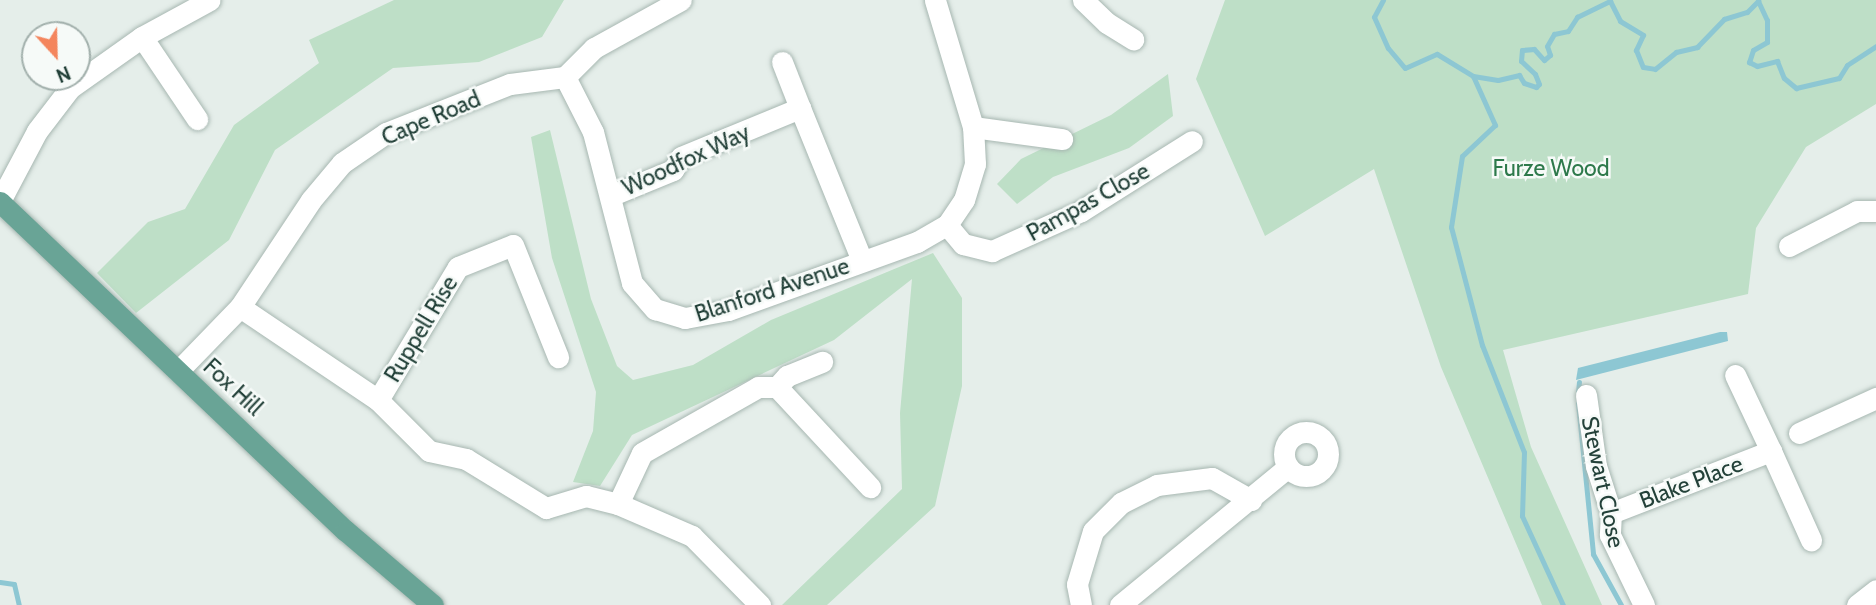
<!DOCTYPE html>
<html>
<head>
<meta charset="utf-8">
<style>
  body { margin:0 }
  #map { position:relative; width:1876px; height:605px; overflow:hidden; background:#e5eeea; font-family:Cabin,sans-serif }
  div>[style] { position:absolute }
  .green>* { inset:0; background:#bedfc7 }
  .water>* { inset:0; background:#8dc7d3 }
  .stream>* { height:5px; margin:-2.5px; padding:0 2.5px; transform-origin:2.5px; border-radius:2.5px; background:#8dc7d3 }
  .roads { filter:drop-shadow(0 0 2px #a7b7b1) drop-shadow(0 0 2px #a7b7b1) }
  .minor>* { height:21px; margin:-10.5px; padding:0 10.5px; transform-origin:10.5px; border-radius:10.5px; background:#fff }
  .minor>.ring { margin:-10.5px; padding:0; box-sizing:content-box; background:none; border:21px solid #fff; border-radius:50% }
  .major>* { height:21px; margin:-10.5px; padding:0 10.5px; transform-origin:10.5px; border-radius:10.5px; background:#69a496 }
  span { translate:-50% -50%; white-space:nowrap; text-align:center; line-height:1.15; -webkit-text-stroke:5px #f6faf8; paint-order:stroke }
  .street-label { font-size:23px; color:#234139 }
  .park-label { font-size:23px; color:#2d794b }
  .north { position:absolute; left:21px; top:21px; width:70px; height:70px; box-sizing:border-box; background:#f6faf8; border:2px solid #a2b0ac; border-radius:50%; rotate:158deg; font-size:19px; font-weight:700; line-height:28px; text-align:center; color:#234139 }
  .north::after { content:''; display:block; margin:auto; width:24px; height:32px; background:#f4855d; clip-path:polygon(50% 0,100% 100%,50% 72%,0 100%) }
</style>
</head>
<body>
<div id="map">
  <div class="green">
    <div style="clip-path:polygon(394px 0,564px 0,542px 37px,479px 62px,393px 68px,275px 150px,229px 240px,136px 313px,97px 273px,148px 222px,185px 209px,234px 125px,319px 63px,309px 40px)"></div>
    <div style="clip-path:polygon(1225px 0,1876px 0,1876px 104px,1806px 147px,1756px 228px,1748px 294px,1503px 350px,1531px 447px,1602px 605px,1542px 605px,1441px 367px,1374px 169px,1265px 236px,1196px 79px)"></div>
    <div style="clip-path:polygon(1168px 74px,1173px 116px,1129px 148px,1053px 177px,1017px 204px,997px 184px,1021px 159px,1111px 115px)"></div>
    <div style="clip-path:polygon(550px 130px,591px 299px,617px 366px,633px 380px,693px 365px,771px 320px,933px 253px,962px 298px,962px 386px,935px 506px,827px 605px,782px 605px,902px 489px,900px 413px,912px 279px,834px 340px,632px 435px,600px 486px,573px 482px,593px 431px,596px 392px,552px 258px,531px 137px)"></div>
  </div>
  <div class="water">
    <div style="clip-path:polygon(1720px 332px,1727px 332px,1728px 341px,1576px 380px,1578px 368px)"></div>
  </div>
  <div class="stream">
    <div style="left:1383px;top:0;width:19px;rotate:118deg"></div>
    <div style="left:1374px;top:17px;width:34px;rotate:66deg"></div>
    <div style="left:1388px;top:48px;width:26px;rotate:50deg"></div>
    <div style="left:1405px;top:68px;width:35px;rotate:-24deg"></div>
    <div style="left:1437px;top:54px;width:42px;rotate:31.4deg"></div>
    <div style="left:1473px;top:76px;width:25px;rotate:9deg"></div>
    <div style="left:1498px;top:80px;width:22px;rotate:-13deg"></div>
    <div style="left:1519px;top:75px;width:9px;rotate:58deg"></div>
    <div style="left:1524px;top:83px;width:13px;rotate:18deg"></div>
    <div style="left:1536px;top:87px;width:4px;rotate:-45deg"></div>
    <div style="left:1539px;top:84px;width:11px;rotate:-112deg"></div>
    <div style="left:1535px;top:74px;width:19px;rotate:-137deg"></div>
    <div style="left:1521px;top:61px;width:11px;rotate:-85deg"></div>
    <div style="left:1522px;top:50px;width:12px;rotate:-5deg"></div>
    <div style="left:1534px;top:49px;width:15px;rotate:48deg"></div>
    <div style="left:1544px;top:60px;width:8px;rotate:-40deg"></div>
    <div style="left:1550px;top:55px;width:9px;rotate:-108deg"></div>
    <div style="left:1547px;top:46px;width:14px;rotate:-60deg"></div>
    <div style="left:1554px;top:34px;width:14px;rotate:-12deg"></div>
    <div style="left:1568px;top:31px;width:17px;rotate:-57deg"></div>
    <div style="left:1577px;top:17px;width:37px;rotate:-26deg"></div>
    <div style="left:1610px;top:1px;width:22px;rotate:63deg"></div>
    <div style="left:1620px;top:21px;width:27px;rotate:31deg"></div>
    <div style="left:1643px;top:35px;width:17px;rotate:115deg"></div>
    <div style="left:1636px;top:50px;width:18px;rotate:68deg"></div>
    <div style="left:1643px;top:67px;width:12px;rotate:9deg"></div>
    <div style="left:1655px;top:69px;width:27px;rotate:-39deg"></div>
    <div style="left:1676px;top:52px;width:22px;rotate:-13deg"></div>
    <div style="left:1697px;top:47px;width:39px;rotate:-46deg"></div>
    <div style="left:1724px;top:19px;width:24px;rotate:-17deg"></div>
    <div style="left:1747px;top:12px;width:16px;rotate:-45deg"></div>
    <div style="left:1758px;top:1px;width:21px;rotate:65deg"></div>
    <div style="left:1767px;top:20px;width:22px;rotate:90deg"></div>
    <div style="left:1767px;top:42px;width:16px;rotate:150deg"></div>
    <div style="left:1753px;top:50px;width:13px;rotate:108deg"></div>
    <div style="left:1749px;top:62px;width:9px;rotate:27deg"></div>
    <div style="left:1757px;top:66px;width:21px;rotate:-14deg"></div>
    <div style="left:1777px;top:61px;width:18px;rotate:68deg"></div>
    <div style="left:1784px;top:78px;width:16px;rotate:40deg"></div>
    <div style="left:1796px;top:88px;width:44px;rotate:-13.1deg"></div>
    <div style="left:1839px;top:78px;width:15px;rotate:-58deg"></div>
    <div style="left:1847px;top:65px;width:35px;rotate:-33deg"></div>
    <div style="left:1473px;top:76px;width:54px;rotate:65.8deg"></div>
    <div style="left:1495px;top:125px;width:45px;rotate:136.8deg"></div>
    <div style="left:1462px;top:156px;width:72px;rotate:98.8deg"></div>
    <div style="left:1451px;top:227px;width:122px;rotate:75.3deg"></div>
    <div style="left:1482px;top:345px;width:115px;rotate:68.6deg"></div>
    <div style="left:1524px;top:452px;width:64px;rotate:91.8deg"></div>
    <div style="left:1522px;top:516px;width:98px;rotate:65.3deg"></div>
    <div style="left:1578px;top:393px;width:11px;rotate:-85deg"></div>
    <div style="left:1578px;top:403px;width:152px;rotate:84.3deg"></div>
    <div style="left:1593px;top:554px;width:58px;rotate:61.2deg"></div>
    <div style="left:0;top:582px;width:14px;rotate:8deg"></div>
    <div style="left:14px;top:584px;width:22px;rotate:77deg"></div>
  </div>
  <div class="roads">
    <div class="minor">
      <div style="left:1083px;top:0;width:33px;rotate:44deg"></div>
      <div style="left:1107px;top:23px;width:31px;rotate:32deg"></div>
      <div style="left:142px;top:37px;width:99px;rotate:56.1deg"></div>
      <div style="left:782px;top:62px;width:49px;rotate:68.6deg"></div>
      <div style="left:565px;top:77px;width:62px;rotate:63deg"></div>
      <div style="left:593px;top:132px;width:156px;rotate:75.5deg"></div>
      <div style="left:632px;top:283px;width:35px;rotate:49deg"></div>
      <div style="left:655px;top:309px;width:31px;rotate:17deg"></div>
      <div style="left:685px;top:318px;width:44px;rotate:-10.5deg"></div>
      <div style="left:728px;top:310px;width:201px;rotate:-19.8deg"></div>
      <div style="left:917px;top:242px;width:34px;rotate:-30deg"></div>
      <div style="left:947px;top:225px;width:30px;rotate:-56deg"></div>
      <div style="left:964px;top:200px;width:38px;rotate:-73deg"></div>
      <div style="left:975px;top:164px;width:37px;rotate:-93deg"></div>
      <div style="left:973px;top:127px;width:133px;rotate:-106.7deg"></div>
      <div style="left:973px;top:127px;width:90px;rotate:7.7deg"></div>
      <div style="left:612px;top:195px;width:66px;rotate:-22.3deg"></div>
      <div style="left:673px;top:170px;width:15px;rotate:-58deg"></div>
      <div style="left:681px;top:157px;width:129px;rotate:-22.4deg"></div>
      <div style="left:800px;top:108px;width:165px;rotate:67.9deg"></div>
      <div style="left:0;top:201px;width:79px;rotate:-62.1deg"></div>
      <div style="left:37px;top:131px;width:54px;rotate:-52.5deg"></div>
      <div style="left:70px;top:88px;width:88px;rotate:-35.3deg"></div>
      <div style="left:142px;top:37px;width:77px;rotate:-28.6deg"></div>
      <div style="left:947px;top:225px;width:25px;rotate:50deg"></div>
      <div style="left:963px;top:244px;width:30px;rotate:14deg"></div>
      <div style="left:992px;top:251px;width:98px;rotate:-24.2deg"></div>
      <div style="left:1081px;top:211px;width:131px;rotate:-32.2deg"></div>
      <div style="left:1789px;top:246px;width:76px;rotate:-27.2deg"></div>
      <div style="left:1857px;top:211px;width:19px"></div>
      <div style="left:240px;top:307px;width:166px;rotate:34deg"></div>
      <div style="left:378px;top:400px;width:72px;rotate:45deg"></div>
      <div style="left:429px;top:451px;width:38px;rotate:12deg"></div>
      <div style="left:466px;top:459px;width:94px;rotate:31.5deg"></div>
      <div style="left:546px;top:508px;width:42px;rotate:-16.7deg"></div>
      <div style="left:586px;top:496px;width:33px;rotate:14deg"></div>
      <div style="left:618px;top:504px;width:81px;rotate:23.4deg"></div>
      <div style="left:692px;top:536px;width:97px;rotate:45.4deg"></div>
      <div style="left:178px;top:371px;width:89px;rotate:-45.9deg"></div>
      <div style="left:240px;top:307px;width:128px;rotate:-56.4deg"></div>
      <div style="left:311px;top:200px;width:48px;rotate:-50deg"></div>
      <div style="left:342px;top:163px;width:53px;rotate:-34.3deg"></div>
      <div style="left:386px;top:133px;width:133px;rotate:-21.6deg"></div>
      <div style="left:510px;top:84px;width:55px;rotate:-7.3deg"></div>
      <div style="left:565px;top:77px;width:41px;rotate:-45deg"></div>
      <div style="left:594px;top:48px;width:99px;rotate:-28.9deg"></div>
      <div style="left:777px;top:387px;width:137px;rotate:47.1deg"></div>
      <div style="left:1586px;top:395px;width:72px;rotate:82deg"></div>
      <div style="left:1596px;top:466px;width:49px;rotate:72.3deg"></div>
      <div style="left:1611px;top:513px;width:22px;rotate:93deg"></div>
      <div style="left:1610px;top:535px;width:78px;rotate:64.1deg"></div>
      <div style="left:378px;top:400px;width:155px;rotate:-59deg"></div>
      <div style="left:458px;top:267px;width:59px;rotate:-21.8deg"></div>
      <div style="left:513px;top:245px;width:121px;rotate:68.1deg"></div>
      <div class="ring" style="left:1284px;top:432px;width:23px;height:23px"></div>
      <div style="left:1799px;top:433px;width:85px;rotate:-24.4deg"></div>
      <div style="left:1771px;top:451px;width:98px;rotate:65.8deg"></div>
      <div style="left:618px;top:504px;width:56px;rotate:-64.8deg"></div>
      <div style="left:642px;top:453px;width:133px;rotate:-29.6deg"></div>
      <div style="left:758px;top:387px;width:19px"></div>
      <div style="left:777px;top:387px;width:15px;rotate:-48deg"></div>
      <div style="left:787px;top:376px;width:38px;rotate:-22deg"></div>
      <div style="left:1611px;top:513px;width:172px;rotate:-21.2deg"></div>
      <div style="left:1771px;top:451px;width:84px;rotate:-115.3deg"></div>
      <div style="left:1081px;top:605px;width:21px;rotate:-101deg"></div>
      <div style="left:1077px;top:584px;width:55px;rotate:-73.2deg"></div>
      <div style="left:1093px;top:531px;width:40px;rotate:-45deg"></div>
      <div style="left:1121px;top:503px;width:40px;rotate:-26.6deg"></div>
      <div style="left:1157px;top:485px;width:55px;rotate:-7.3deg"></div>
      <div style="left:1212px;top:478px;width:45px;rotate:29.4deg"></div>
      <div style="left:1120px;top:605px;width:217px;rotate:-39.4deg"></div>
      <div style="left:1857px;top:605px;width:24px;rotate:-38deg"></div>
    </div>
    <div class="major">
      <div style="left:0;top:202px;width:477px;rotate:43.6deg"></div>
      <div style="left:346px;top:531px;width:114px;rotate:40.4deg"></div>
    </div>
  </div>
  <div class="street-label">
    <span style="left:431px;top:118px;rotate:-23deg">Cape Road</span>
    <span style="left:686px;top:160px;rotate:-25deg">Woodfox Way</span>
    <span style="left:1088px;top:202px;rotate:-29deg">Pampas Close</span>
    <span style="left:772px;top:290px;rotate:-18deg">Blanford Avenue</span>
    <span style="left:421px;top:329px;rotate:-59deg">Ruppell Rise</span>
    <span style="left:233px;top:387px;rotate:43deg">Fox Hill</span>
    <span style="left:1603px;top:482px;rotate:78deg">Stewart Close</span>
    <span style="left:1691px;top:482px;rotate:-21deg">Blake Place</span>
  </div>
  <div class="park-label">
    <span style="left:1551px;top:168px">Furze Wood</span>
  </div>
  <div class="north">N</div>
</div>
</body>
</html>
